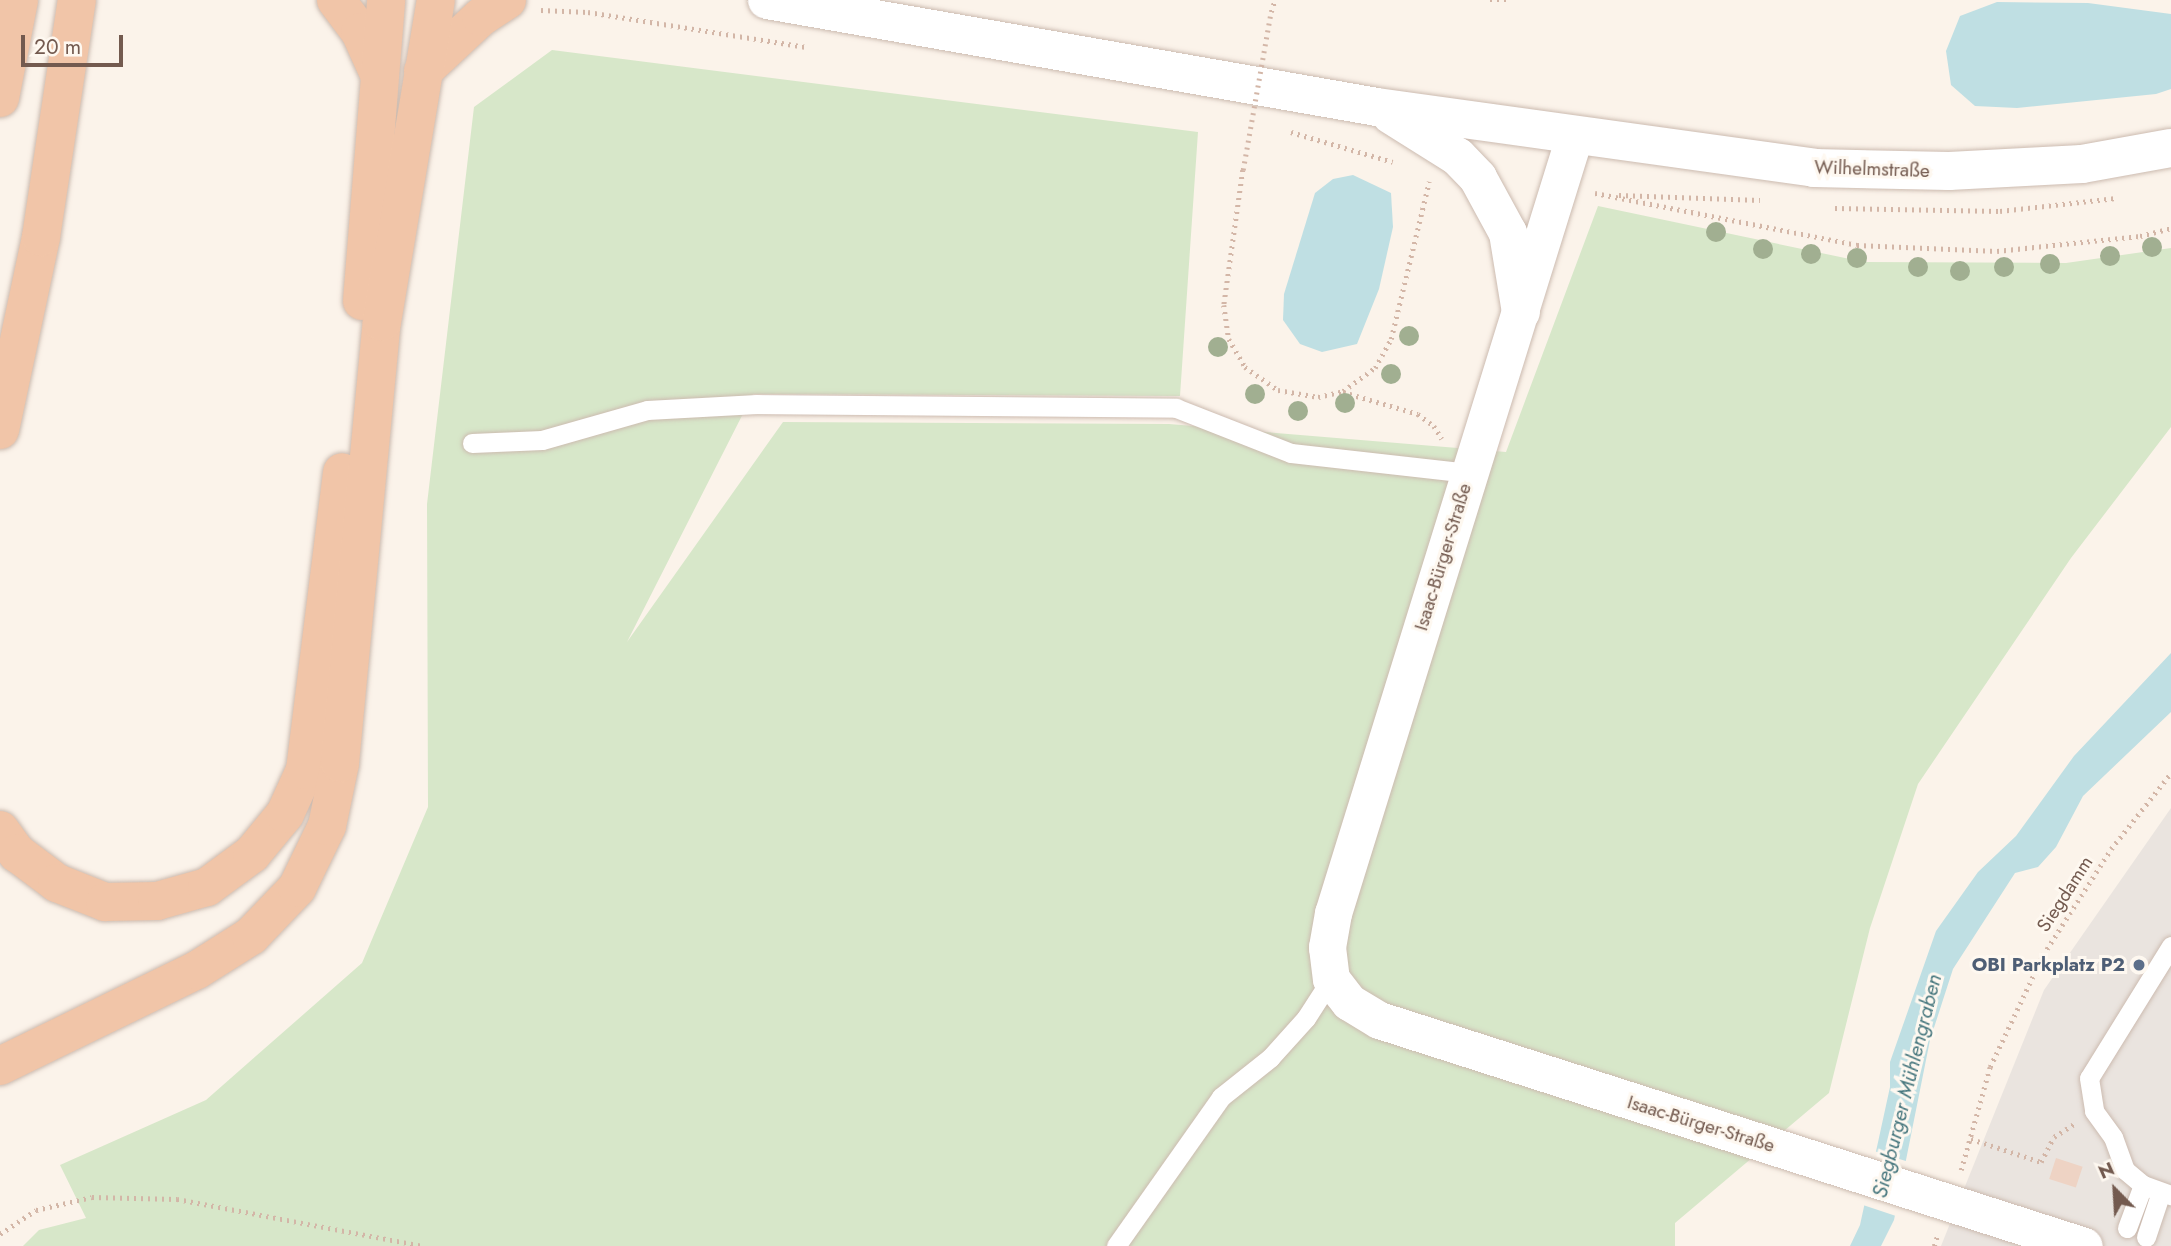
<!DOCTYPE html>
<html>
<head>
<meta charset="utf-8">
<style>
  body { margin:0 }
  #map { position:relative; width:2171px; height:1246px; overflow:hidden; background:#fbf3ea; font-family:Jost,sans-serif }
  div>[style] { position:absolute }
  .industrial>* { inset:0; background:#eae4df }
  .green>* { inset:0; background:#d7e7c9 }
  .water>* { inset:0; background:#bfdfe3 }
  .pier>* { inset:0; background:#fbf3ea }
  .building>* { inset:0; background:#eed3c4; transform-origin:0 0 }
  .path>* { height:4.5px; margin-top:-2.25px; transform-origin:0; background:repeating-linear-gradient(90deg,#d3b6a7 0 2px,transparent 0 7px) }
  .roads { filter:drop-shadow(0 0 2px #ccbbb0) drop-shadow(0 0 2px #ccbbb0) }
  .service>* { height:19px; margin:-9.5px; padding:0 9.5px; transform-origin:9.5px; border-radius:9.5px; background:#fff }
  .minor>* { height:37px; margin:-18.5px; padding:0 18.5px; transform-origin:18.5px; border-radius:18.5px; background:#fff }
  .secondary>* { height:38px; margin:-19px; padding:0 19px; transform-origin:19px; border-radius:19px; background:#fff }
  .trunk>* { height:38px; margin:-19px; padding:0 19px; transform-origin:19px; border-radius:19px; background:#f1c5a8 }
  .path-bridge>* { height:4.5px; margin-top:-2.25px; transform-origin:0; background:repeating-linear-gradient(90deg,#d3b6a7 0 2px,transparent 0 7px) }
  .trees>* { width:20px; height:20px; margin:-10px; border-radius:50%; background:#a1af91 }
  .dots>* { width:19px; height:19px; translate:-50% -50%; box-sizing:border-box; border:4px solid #fef8f0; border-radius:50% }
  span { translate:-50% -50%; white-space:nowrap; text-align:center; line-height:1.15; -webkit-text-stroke:6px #fef8f0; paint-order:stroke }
  .street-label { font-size:19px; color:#735a4f }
  .service-label { font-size:19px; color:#4e5e75; font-weight:700 }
  .right { translate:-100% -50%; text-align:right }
  .water-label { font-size:21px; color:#47777e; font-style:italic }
  .north { position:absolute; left:2080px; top:1155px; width:70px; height:70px; -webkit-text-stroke:5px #fef8f0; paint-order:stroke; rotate:336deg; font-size:19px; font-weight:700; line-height:28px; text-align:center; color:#735a4f }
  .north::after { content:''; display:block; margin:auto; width:24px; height:32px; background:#735a4f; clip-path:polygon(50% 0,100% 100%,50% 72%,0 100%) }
  .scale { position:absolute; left:21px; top:35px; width:102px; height:32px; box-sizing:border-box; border:4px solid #735a4f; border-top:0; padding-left:9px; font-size:21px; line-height:24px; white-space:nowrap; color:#735a4f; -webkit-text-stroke:5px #fef8f0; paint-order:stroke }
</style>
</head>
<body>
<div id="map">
  <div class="industrial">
    <div style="clip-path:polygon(2171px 808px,2171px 1246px,1941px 1246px,2044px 990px)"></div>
  </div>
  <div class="green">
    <div style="clip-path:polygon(552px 50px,1198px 132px,1180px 396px,753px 394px,627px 642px,783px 422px,1169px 424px,1506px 452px,1598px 206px,1864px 262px,2066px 263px,2171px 248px,2171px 427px,2071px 558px,1918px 784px,1870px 928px,1829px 1093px,1675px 1223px,1675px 1246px,23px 1246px,39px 1230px,86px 1218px,60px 1165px,206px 1100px,362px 963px,428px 807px,427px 504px,474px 107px)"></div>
  </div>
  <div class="water">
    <div style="clip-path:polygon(1997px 2px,2088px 3px,2171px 14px,2171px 89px,2156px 94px,2017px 108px,1975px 106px,1951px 85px,1946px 51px,1960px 16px)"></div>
    <div style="clip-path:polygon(1353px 175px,1391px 193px,1393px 227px,1379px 289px,1357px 344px,1322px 352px,1300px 344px,1283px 320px,1284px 294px,1315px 193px,1333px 179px)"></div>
    <div style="clip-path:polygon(2171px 653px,2171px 712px,2083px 796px,2056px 847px,2038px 867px,2015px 873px,1953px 969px,1930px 1040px,1894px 1220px,1881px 1246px,1850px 1246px,1860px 1225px,1890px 1087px,1890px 1062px,1936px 931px,1978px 872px,2016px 836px,2074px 756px)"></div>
  </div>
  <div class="pier">
    <div style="clip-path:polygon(1871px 1150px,1912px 1163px,1899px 1217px,1860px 1204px)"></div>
  </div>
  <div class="building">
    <div style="left:2056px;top:1158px;width:28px;height:22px;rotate:18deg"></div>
  </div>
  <div class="path">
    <div style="left:1490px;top:0;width:21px"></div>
    <div style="left:541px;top:10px;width:47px;rotate:2.4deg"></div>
    <div style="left:588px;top:12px;width:221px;rotate:9.1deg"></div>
    <div style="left:1271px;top:12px;width:13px;rotate:-72deg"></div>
    <div style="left:1291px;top:132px;width:106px;rotate:16.4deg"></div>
    <div style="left:1243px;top:170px;width:136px;rotate:98deg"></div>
    <div style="left:1224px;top:305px;width:34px;rotate:82deg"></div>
    <div style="left:1229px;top:339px;width:32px;rotate:60deg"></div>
    <div style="left:1245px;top:367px;width:40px;rotate:34.9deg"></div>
    <div style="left:1278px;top:390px;width:41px;rotate:9.9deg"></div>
    <div style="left:1318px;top:397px;width:26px;rotate:-13deg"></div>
    <div style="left:1343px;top:391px;width:39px;rotate:-36deg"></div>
    <div style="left:1375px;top:368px;width:33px;rotate:-61deg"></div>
    <div style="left:1391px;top:339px;width:162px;rotate:-76.4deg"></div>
    <div style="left:1595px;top:193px;width:267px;rotate:11.2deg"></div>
    <div style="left:1857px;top:245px;width:140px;rotate:2.5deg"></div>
    <div style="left:1997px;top:251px;width:144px;rotate:-6deg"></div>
    <div style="left:2140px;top:236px;width:32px;rotate:-14deg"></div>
    <div style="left:1619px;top:195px;width:141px;rotate:2deg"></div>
    <div style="left:1835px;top:208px;width:165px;rotate:1deg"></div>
    <div style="left:2000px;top:211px;width:117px;rotate:-6.4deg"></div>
    <div style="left:1343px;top:392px;width:78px;rotate:16.3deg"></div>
    <div style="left:1418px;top:414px;width:20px;rotate:37deg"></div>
    <div style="left:1434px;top:426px;width:15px;rotate:58deg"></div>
    <div style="left:1971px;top:1139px;width:74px;rotate:18.2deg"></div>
    <div style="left:2041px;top:1162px;width:28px;rotate:-63deg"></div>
    <div style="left:2054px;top:1137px;width:24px;rotate:-33deg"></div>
    <div style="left:1961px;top:1170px;width:107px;rotate:-74.3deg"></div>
    <div style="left:1990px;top:1067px;width:124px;rotate:-64.7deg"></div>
    <div style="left:2043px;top:955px;width:126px;rotate:-57.3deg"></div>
    <div style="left:2111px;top:849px;width:97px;rotate:-51.7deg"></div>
    <div style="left:0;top:1234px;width:43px;rotate:-33.7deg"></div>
    <div style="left:36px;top:1210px;width:57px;rotate:-13.1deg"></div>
    <div style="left:92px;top:1197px;width:85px;rotate:1.3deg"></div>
    <div style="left:177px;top:1199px;width:250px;rotate:10.8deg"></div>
    <div style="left:1934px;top:1246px;width:13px;rotate:-72deg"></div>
  </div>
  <div class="roads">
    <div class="service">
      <div style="left:472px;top:443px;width:70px;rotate:-2.5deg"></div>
      <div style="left:542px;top:440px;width:109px;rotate:-15.9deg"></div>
      <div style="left:647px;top:410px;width:110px;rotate:-3.1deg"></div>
      <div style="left:757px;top:404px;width:419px;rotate:0.5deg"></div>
      <div style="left:1176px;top:408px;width:123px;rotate:21.4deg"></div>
      <div style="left:1291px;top:453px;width:179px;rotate:6.4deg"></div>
      <div style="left:2171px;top:946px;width:155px;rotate:121.8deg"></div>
      <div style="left:2089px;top:1078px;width:33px;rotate:81deg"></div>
      <div style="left:2094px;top:1111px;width:32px;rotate:54deg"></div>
      <div style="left:2113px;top:1137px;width:35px;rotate:70deg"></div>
      <div style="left:2125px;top:1170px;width:23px;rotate:40deg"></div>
      <div style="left:2143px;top:1185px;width:30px;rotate:20deg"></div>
      <div style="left:2127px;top:1228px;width:46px;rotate:-69.6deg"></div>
      <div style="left:2146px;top:1237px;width:47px;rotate:-71.6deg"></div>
      <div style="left:1116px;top:1246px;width:182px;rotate:-54.8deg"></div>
      <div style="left:1221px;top:1097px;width:63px;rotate:-38.5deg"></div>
      <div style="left:1270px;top:1058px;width:54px;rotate:-48deg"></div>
      <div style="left:1306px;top:1018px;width:46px;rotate:-57.3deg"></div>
    </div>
    <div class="minor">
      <div style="left:1574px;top:137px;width:813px;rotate:107.25deg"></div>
      <div style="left:1333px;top:913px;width:35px;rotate:100deg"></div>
      <div style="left:1327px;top:947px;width:32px;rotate:83deg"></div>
      <div style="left:1331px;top:979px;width:29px;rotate:52deg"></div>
      <div style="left:1349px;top:1002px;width:35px;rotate:31deg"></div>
      <div style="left:1379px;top:1020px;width:740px;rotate:17.77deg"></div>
    </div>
    <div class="secondary">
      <div style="left:767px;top:0;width:619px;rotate:9.95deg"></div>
      <div style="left:1377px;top:107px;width:441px;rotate:7.9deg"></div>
      <div style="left:1814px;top:168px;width:135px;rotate:1.3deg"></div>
      <div style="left:1949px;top:171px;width:133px;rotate:-3deg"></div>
      <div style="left:2082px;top:164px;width:90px;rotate:-10.2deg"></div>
      <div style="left:1391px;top:115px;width:79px;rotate:32.1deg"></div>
      <div style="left:1458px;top:157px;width:29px;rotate:46deg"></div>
      <div style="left:1478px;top:178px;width:63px;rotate:61.4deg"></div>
      <div style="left:1508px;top:233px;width:80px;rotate:80.7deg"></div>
    </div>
    <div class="trunk">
      <div style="left:336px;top:0;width:40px;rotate:53deg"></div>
      <div style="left:360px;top:32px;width:46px;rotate:65.7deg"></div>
      <div style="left:423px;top:71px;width:79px;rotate:-43deg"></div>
      <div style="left:481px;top:17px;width:31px;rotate:-33deg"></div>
      <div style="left:0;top:98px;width:100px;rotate:-79deg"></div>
      <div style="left:362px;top:301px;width:302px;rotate:-85.4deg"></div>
      <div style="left:0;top:430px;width:197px;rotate:-78deg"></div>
      <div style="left:41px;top:237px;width:240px;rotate:-81.4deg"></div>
      <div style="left:0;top:830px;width:29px;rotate:54deg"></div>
      <div style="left:17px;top:853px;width:50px;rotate:36.9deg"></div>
      <div style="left:57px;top:883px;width:52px;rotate:21.6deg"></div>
      <div style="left:105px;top:902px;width:52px;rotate:-1.1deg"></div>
      <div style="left:157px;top:901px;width:52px;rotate:-15.6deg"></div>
      <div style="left:207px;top:887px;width:56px;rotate:-36.3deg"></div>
      <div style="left:252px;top:854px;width:52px;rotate:-50.5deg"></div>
      <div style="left:285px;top:814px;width:48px;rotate:-65.6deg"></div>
      <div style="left:305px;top:770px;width:300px;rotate:-82.9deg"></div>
      <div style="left:0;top:1066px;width:219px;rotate:-26deg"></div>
      <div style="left:197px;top:970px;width:64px;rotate:-32.2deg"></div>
      <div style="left:251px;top:936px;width:66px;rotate:-46.2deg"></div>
      <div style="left:297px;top:888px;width:69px;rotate:-64.2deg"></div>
      <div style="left:327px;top:826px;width:64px;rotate:-78.3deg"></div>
      <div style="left:340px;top:763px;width:443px;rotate:-84.6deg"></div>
      <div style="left:382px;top:322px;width:326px;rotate:-80.5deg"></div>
    </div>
  </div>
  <div class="path-bridge">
    <div style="left:1243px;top:170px;width:160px;rotate:-80deg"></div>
  </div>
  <div class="trees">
    <div style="left:1716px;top:232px"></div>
    <div style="left:2152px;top:247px"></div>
    <div style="left:1763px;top:249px"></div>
    <div style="left:1811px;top:254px"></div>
    <div style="left:2110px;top:256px"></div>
    <div style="left:1857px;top:258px"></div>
    <div style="left:2050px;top:264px"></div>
    <div style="left:1918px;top:267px"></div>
    <div style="left:2004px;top:267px"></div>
    <div style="left:1960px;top:271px"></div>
    <div style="left:1409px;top:336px"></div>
    <div style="left:1218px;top:347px"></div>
    <div style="left:1391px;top:374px"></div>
    <div style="left:1255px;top:394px"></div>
    <div style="left:1345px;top:403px"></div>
    <div style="left:1298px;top:411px"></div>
  </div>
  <div class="dots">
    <div style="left:2139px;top:965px;background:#5c6f8a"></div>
  </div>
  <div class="street-label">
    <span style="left:1872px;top:169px;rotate:2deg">Wilhelmstraße</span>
    <span style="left:1443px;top:557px;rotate:-73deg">Isaac-Bürger-Straße</span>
    <span style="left:2065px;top:894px;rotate:-57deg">Siegdamm</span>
    <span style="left:1701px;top:1124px;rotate:17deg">Isaac-Bürger-Straße</span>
  </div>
  <div class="service-label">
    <span class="right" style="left:2125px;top:965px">OBI Parkplatz P2</span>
  </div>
  <div class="water-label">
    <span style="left:1907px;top:1086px;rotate:-76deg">Siegburger Mühlengraben</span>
  </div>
  <div class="north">N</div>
  <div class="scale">20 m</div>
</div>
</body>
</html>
